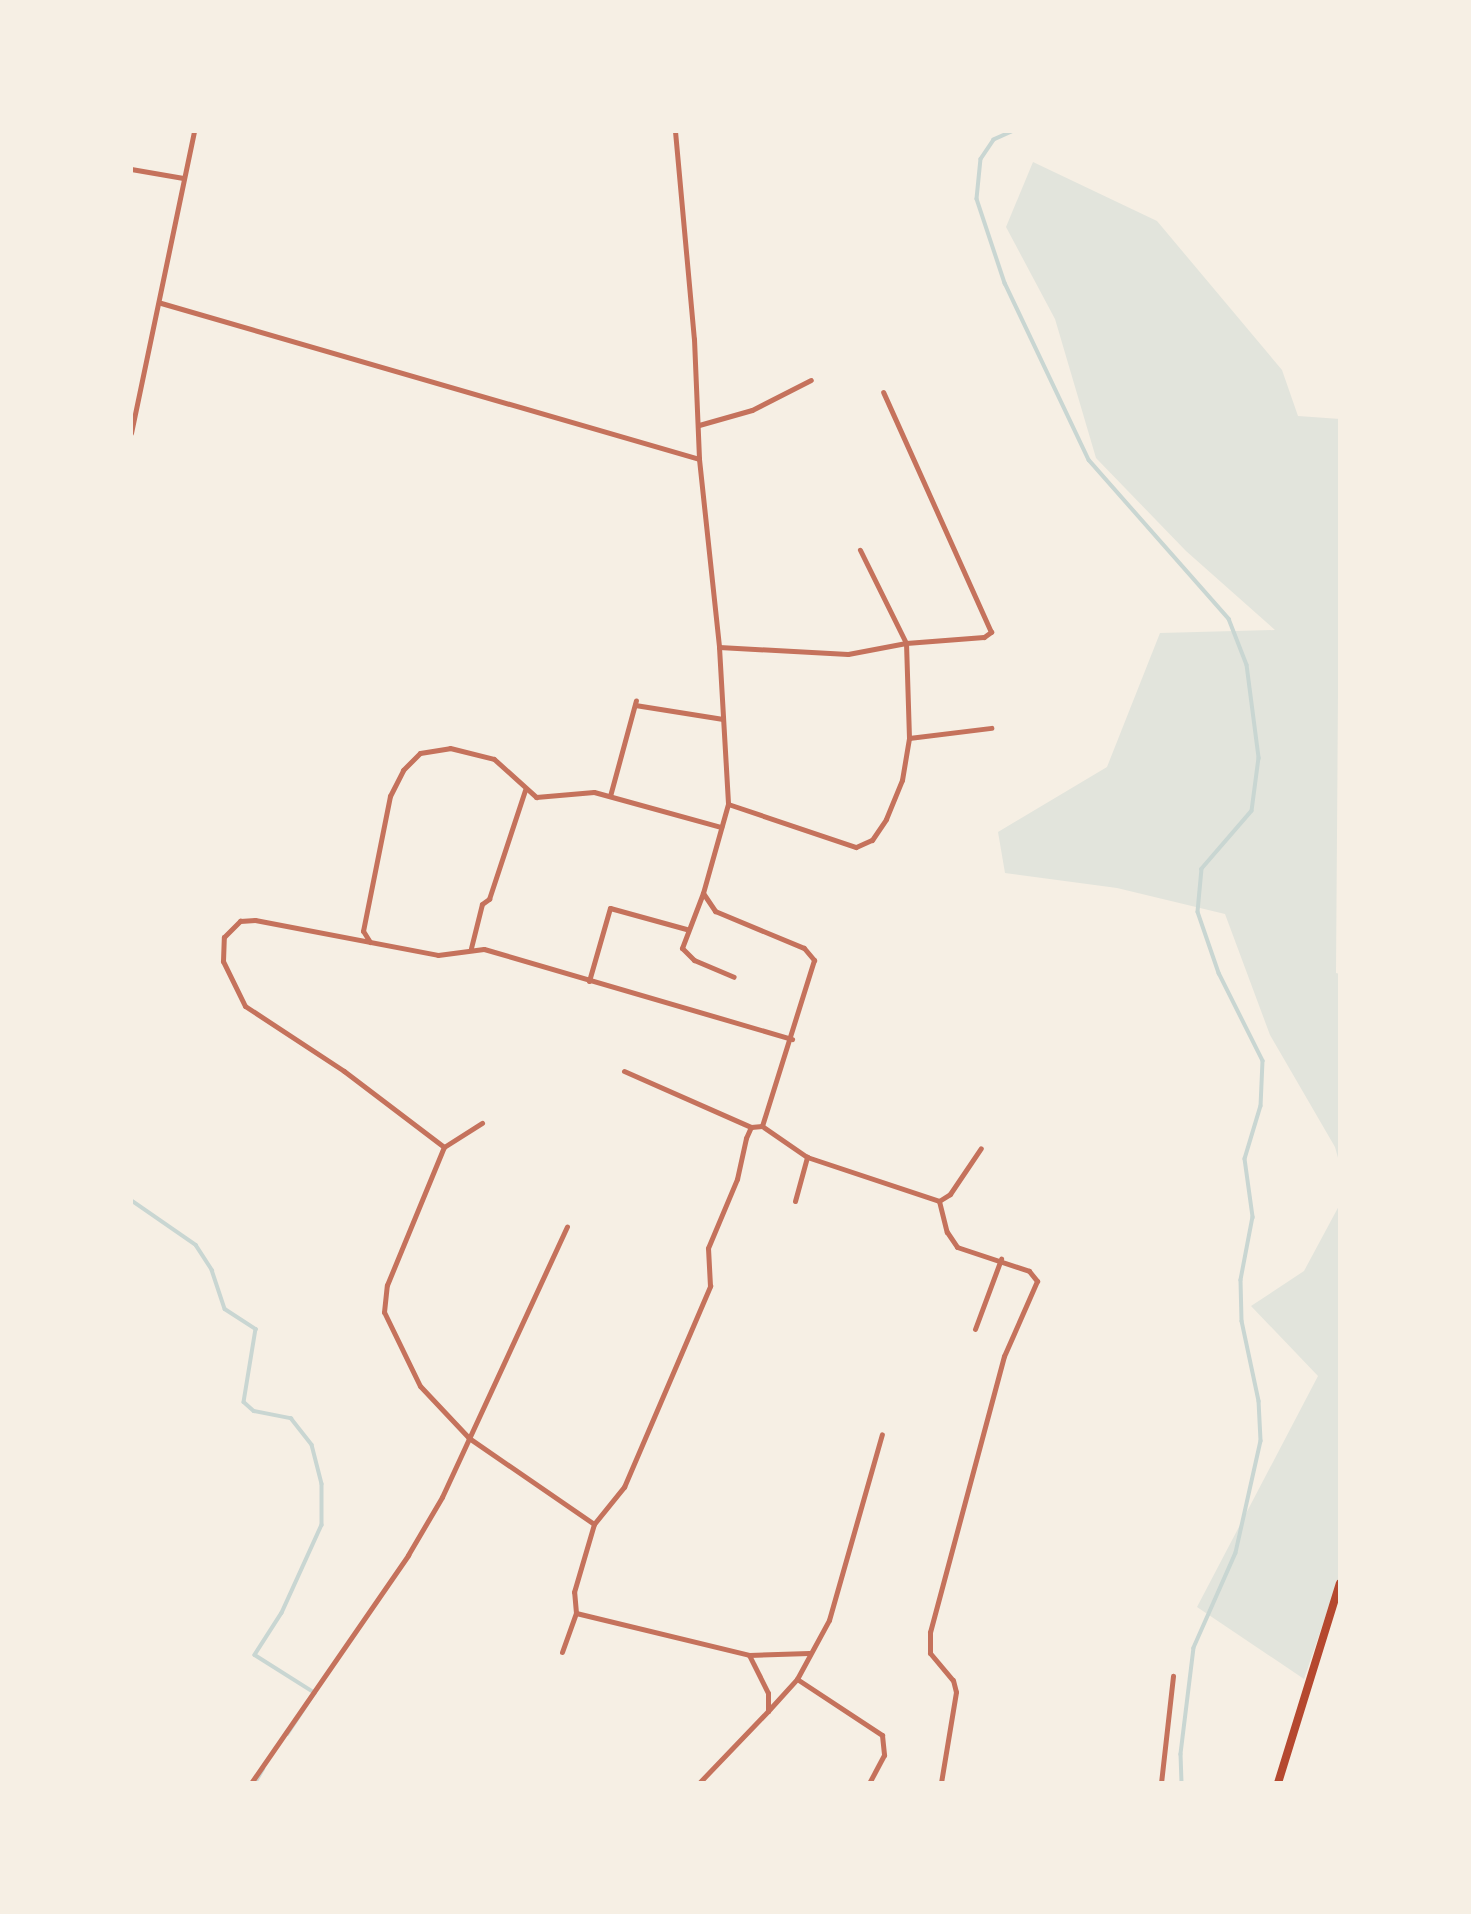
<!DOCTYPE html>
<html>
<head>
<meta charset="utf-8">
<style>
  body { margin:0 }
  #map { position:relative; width:1471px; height:1914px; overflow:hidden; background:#f6efe4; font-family:"Golos Text",sans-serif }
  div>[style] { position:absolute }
  .green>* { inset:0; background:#e2e4dc }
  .stream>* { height:3.5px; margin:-1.75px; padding:0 1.75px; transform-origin:1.75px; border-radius:1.75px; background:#c9d6d2 }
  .minor>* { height:5px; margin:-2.5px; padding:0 2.5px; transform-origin:2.5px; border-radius:2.5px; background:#c5725c }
  .secondary>* { height:8px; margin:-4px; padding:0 4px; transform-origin:4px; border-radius:4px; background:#b5482f }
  span { translate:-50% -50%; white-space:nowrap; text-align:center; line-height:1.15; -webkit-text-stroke:7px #f6efe4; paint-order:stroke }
  .frame { position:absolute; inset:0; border:133px solid #f6efe4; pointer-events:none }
</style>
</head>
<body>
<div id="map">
  <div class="green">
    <div style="clip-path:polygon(1033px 162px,1157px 221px,1282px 370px,1298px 416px,1340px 419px,1336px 973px,1340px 974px,1340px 1165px,1335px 1147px,1270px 1035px,1225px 914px,1117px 888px,1005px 873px,998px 832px,1107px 767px,1160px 633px,1275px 630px,1186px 551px,1096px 458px,1055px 319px,1006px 227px)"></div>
    <div style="clip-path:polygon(1340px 1204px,1340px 1574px,1304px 1679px,1197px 1607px,1318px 1376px,1251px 1306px,1304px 1271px)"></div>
  </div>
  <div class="stream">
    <div style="left:1014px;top:131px;width:22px;rotate:156deg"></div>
    <div style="left:994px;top:140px;width:23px;rotate:124deg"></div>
    <div style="left:981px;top:159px;width:40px;rotate:95.7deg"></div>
    <div style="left:977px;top:199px;width:89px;rotate:71.6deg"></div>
    <div style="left:1005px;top:283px;width:196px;rotate:64.6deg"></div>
    <div style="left:1089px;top:460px;width:212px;rotate:48.6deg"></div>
    <div style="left:1229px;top:619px;width:49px;rotate:68.6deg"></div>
    <div style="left:1247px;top:665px;width:94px;rotate:82.6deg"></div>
    <div style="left:1259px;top:758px;width:53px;rotate:97.5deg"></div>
    <div style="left:1252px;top:811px;width:77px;rotate:130.8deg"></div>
    <div style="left:1202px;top:869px;width:43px;rotate:95.3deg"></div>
    <div style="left:1198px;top:912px;width:65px;rotate:71deg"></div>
    <div style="left:1219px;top:973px;width:98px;rotate:63.4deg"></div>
    <div style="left:1263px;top:1061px;width:45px;rotate:92.5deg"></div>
    <div style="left:1261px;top:1106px;width:55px;rotate:106.8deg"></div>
    <div style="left:1245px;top:1159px;width:59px;rotate:82.1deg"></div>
    <div style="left:1253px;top:1217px;width:64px;rotate:100.8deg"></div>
    <div style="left:1241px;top:1280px;width:41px;rotate:88.6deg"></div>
    <div style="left:1242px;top:1321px;width:82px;rotate:78deg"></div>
    <div style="left:1259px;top:1401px;width:40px;rotate:87.1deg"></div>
    <div style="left:1261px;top:1441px;width:115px;rotate:102.6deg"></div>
    <div style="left:1236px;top:1553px;width:104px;rotate:113.9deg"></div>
    <div style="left:1194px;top:1648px;width:107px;rotate:97deg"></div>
    <div style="left:1181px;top:1754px;width:29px;rotate:88deg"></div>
    <div style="left:131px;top:1200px;width:79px;rotate:34.7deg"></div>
    <div style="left:196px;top:1245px;width:30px;rotate:57deg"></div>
    <div style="left:212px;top:1270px;width:41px;rotate:71.6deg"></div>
    <div style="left:225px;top:1309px;width:37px;rotate:33deg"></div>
    <div style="left:256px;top:1329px;width:74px;rotate:99.3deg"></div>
    <div style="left:244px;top:1402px;width:13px;rotate:42deg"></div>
    <div style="left:254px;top:1411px;width:38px;rotate:11deg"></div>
    <div style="left:291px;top:1418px;width:34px;rotate:52deg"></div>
    <div style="left:312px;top:1445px;width:40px;rotate:75.6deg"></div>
    <div style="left:322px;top:1484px;width:41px;rotate:90deg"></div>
    <div style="left:322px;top:1525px;width:97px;rotate:114.4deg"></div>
    <div style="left:282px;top:1613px;width:50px;rotate:122.7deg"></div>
    <div style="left:255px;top:1655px;width:71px;rotate:32.3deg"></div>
    <div style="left:315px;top:1693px;width:49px;rotate:123.4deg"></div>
    <div style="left:255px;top:1783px;width:16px;rotate:-60deg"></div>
  </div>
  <div class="minor">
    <div style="left:675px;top:131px;width:209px;rotate:84.8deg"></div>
    <div style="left:694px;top:339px;width:120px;rotate:87.6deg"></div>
    <div style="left:699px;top:459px;width:189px;rotate:83.9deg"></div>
    <div style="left:719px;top:647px;width:157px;rotate:86.7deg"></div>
    <div style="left:728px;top:804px;width:92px;rotate:105.7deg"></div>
    <div style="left:703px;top:893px;width:22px;rotate:56deg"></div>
    <div style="left:715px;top:911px;width:96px;rotate:22.6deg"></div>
    <div style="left:804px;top:948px;width:16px;rotate:50deg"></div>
    <div style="left:814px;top:960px;width:174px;rotate:107.4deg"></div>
    <div style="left:762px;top:1126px;width:55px;rotate:34.6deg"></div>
    <div style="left:807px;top:1157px;width:139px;rotate:18.4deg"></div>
    <div style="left:939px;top:1201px;width:32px;rotate:76deg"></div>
    <div style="left:947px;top:1232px;width:18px;rotate:56deg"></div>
    <div style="left:957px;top:1247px;width:76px;rotate:18.4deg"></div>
    <div style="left:1029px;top:1271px;width:13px;rotate:51deg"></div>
    <div style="left:1037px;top:1281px;width:82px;rotate:113.7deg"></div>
    <div style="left:1004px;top:1356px;width:286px;rotate:105deg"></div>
    <div style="left:930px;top:1632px;width:21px;rotate:90deg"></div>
    <div style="left:930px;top:1653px;width:35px;rotate:50deg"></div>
    <div style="left:953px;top:1680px;width:12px;rotate:76deg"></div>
    <div style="left:956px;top:1692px;width:92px;rotate:99.4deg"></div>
    <div style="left:131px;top:169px;width:53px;rotate:9.8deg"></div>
    <div style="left:161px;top:303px;width:560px;rotate:16.17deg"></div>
    <div style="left:699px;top:425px;width:55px;rotate:-15.8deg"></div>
    <div style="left:752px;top:410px;width:66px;rotate:-27deg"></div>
    <div style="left:131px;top:433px;width:309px;rotate:-78.2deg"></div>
    <div style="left:719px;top:647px;width:129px;rotate:3.1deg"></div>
    <div style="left:848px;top:654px;width:59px;rotate:-10.7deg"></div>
    <div style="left:906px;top:643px;width:78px;rotate:-4.4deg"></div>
    <div style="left:984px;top:637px;width:9px;rotate:-36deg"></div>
    <div style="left:991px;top:632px;width:263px;rotate:-114.2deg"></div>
    <div style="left:635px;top:705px;width:89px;rotate:9deg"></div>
    <div style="left:909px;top:738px;width:83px;rotate:-7deg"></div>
    <div style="left:610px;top:796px;width:99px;rotate:-74.8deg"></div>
    <div style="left:728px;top:804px;width:135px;rotate:18.6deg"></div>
    <div style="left:856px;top:847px;width:17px;rotate:-24deg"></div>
    <div style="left:872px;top:840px;width:25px;rotate:-56deg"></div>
    <div style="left:886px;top:819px;width:42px;rotate:-67.7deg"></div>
    <div style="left:902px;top:780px;width:43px;rotate:-80.5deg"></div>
    <div style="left:909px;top:738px;width:95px;rotate:-91.8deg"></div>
    <div style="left:906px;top:643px;width:104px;rotate:-116.3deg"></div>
    <div style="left:703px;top:893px;width:59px;rotate:110.9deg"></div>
    <div style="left:682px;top:948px;width:17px;rotate:45deg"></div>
    <div style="left:694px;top:960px;width:43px;rotate:23deg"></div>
    <div style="left:370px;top:942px;width:13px;rotate:-122deg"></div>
    <div style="left:363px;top:931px;width:138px;rotate:-78.7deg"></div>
    <div style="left:390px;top:796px;width:29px;rotate:-63deg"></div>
    <div style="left:403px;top:770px;width:24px;rotate:-45deg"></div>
    <div style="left:420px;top:753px;width:30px;rotate:-9deg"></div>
    <div style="left:450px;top:748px;width:45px;rotate:14deg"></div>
    <div style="left:494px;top:759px;width:57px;rotate:42.1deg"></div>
    <div style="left:536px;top:797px;width:58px;rotate:-4.9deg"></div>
    <div style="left:594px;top:792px;width:132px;rotate:15.4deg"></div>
    <div style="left:471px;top:948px;width:45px;rotate:-76deg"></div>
    <div style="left:482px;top:904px;width:9px;rotate:-36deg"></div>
    <div style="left:489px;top:899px;width:115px;rotate:-71.7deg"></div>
    <div style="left:589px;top:981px;width:76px;rotate:-74deg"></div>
    <div style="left:610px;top:908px;width:79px;rotate:15.4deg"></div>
    <div style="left:624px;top:1071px;width:139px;rotate:23.8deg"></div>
    <div style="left:444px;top:1147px;width:45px;rotate:-32.3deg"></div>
    <div style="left:795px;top:1201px;width:46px;rotate:-74.7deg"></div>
    <div style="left:939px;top:1201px;width:13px;rotate:-32deg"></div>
    <div style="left:950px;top:1194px;width:55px;rotate:-56deg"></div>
    <div style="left:975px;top:1329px;width:75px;rotate:-69.6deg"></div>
    <div style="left:594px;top:1524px;width:48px;rotate:-51deg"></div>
    <div style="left:624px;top:1487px;width:219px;rotate:-66.8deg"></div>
    <div style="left:710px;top:1286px;width:38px;rotate:-93deg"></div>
    <div style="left:708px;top:1248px;width:75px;rotate:-67.2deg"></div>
    <div style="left:737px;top:1179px;width:42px;rotate:-77.6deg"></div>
    <div style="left:746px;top:1138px;width:12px;rotate:-66deg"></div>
    <div style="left:751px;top:1127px;width:11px;rotate:-5deg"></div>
    <div style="left:576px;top:1613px;width:178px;rotate:13.6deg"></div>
    <div style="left:749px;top:1655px;width:42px;rotate:63.4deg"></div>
    <div style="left:768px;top:1693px;width:18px;rotate:90deg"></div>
    <div style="left:768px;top:1711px;width:100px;rotate:133.8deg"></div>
    <div style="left:562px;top:1652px;width:41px;rotate:-70.3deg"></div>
    <div style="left:576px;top:1613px;width:21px;rotate:-95deg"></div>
    <div style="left:574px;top:1592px;width:71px;rotate:-73.6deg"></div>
    <div style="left:594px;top:1524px;width:152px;rotate:-145.5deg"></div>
    <div style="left:469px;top:1438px;width:71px;rotate:-133.3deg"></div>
    <div style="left:420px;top:1386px;width:82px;rotate:-115.9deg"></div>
    <div style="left:384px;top:1312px;width:27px;rotate:-84deg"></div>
    <div style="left:387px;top:1285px;width:149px;rotate:-67.6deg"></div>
    <div style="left:444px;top:1147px;width:126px;rotate:-142.8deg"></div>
    <div style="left:344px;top:1071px;width:118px;rotate:-146.7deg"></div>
    <div style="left:245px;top:1006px;width:50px;rotate:-116.1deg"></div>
    <div style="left:223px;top:961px;width:24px;rotate:-88deg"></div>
    <div style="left:224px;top:937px;width:23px;rotate:-45deg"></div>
    <div style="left:240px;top:921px;width:15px;rotate:-4deg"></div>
    <div style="left:255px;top:920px;width:186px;rotate:10.8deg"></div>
    <div style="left:438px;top:955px;width:46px;rotate:-7.4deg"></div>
    <div style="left:484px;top:949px;width:321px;rotate:16.3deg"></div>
    <div style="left:749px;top:1655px;width:60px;rotate:-1.9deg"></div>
    <div style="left:797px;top:1679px;width:102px;rotate:33.4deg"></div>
    <div style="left:882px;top:1735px;width:20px;rotate:84deg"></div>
    <div style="left:884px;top:1755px;width:32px;rotate:118deg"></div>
    <div style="left:768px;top:1711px;width:43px;rotate:-47.8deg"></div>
    <div style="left:797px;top:1679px;width:67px;rotate:-61.5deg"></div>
    <div style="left:829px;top:1620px;width:193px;rotate:-74.1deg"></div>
    <div style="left:251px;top:1783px;width:277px;rotate:-55.4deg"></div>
    <div style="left:408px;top:1555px;width:67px;rotate:-59.6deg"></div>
    <div style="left:442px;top:1497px;width:298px;rotate:-65.2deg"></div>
    <div style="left:1161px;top:1783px;width:108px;rotate:-83.6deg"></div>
  </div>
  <div class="secondary">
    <div style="left:1278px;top:1783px;width:209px;rotate:-72.8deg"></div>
  </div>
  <div class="frame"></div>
</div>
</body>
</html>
